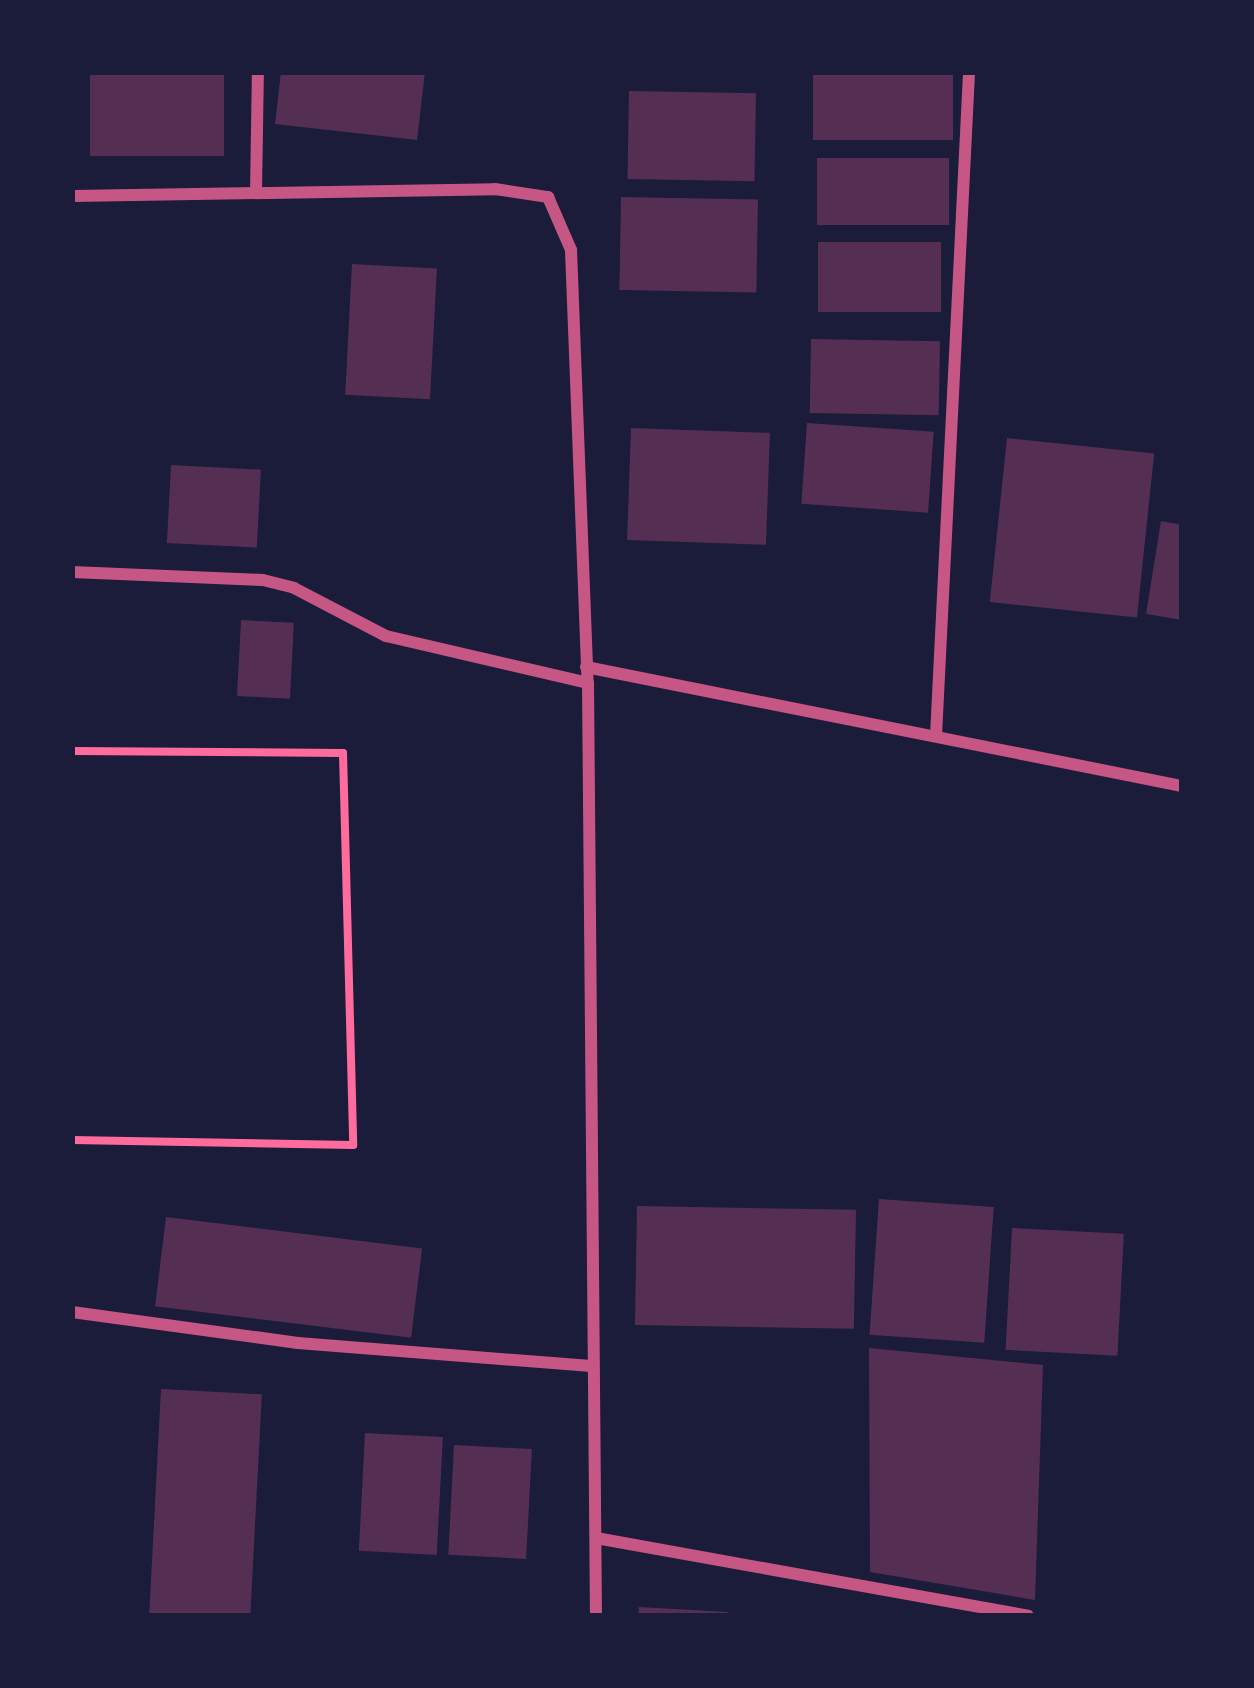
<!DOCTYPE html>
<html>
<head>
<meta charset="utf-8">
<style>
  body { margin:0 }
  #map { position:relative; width:1254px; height:1688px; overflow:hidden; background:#1b1b3a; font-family:"Open Sans",sans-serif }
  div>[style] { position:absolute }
  .building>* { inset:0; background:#542f53; transform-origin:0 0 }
  .path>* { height:8px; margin:-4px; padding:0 4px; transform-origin:4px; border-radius:4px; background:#ff6b9d }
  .minor>* { height:12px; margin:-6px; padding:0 6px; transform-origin:6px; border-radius:6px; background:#c65784 }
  span { translate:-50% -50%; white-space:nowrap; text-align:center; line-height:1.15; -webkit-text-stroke:12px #1b1b3a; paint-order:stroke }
  .frame { position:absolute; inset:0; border:75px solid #1b1b3a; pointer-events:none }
</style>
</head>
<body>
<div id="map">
  <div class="building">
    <div style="left:90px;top:72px;width:134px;height:84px"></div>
    <div style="clip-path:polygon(281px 72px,425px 72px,417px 140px,275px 124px)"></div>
    <div style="left:813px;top:72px;width:140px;height:68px"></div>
    <div style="left:629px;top:91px;width:127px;height:88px;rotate:1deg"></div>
    <div style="left:949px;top:158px;width:67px;height:132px;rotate:90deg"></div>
    <div style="left:621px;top:197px;width:137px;height:93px;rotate:1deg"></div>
    <div style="left:818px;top:242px;width:123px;height:70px"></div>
    <div style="left:352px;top:264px;width:85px;height:131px;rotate:3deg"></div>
    <div style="left:811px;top:339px;width:129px;height:74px;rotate:1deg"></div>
    <div style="left:807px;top:423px;width:127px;height:81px;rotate:4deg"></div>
    <div style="left:631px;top:428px;width:139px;height:112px;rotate:2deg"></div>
    <div style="left:1007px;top:438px;width:148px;height:165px;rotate:6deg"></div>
    <div style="left:171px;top:465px;width:90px;height:78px;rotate:3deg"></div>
    <div style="clip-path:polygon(1161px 521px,1182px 525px,1182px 620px,1146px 614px)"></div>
    <div style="left:241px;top:620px;width:53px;height:76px;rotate:3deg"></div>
    <div style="left:879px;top:1199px;width:115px;height:136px;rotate:4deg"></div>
    <div style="left:637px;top:1206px;width:219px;height:119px;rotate:1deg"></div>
    <div style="left:166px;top:1217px;width:258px;height:90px;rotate:7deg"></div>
    <div style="left:1012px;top:1228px;width:112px;height:122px;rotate:3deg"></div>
    <div style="clip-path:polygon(869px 1348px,1043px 1365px,1035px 1600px,870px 1572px)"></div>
    <div style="left:161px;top:1389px;width:101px;height:227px;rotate:3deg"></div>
    <div style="left:365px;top:1433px;width:78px;height:118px;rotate:3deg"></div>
    <div style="left:454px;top:1445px;width:78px;height:110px;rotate:3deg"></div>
    <div style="clip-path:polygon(639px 1607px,728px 1612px,728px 1616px,638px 1616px)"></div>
  </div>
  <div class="path">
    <div style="left:72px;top:751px;width:271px;rotate:0.4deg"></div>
    <div style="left:343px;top:753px;width:392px;rotate:88.5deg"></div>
    <div style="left:353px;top:1145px;width:281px;rotate:-179deg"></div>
  </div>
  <div class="minor">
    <div style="left:256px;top:193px;width:121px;rotate:-89.1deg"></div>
    <div style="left:72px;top:196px;width:423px;rotate:-0.9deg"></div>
    <div style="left:495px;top:189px;width:54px;rotate:8.6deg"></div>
    <div style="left:548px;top:197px;width:58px;rotate:66.5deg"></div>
    <div style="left:571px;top:250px;width:433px;rotate:87.8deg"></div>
    <div style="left:588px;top:683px;width:933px;rotate:89.51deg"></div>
    <div style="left:72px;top:572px;width:191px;rotate:2.4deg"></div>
    <div style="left:263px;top:580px;width:32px;rotate:14deg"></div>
    <div style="left:294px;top:588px;width:104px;rotate:27.6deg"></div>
    <div style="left:386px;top:636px;width:207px;rotate:13.1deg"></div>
    <div style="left:586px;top:667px;width:608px;rotate:11.29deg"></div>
    <div style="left:936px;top:736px;width:665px;rotate:-87.15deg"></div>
    <div style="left:72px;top:1312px;width:228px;rotate:7.8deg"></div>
    <div style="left:298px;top:1343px;width:294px;rotate:4.5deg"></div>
    <div style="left:596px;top:1538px;width:439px;rotate:10.2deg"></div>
  </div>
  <div class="frame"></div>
</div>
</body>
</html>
